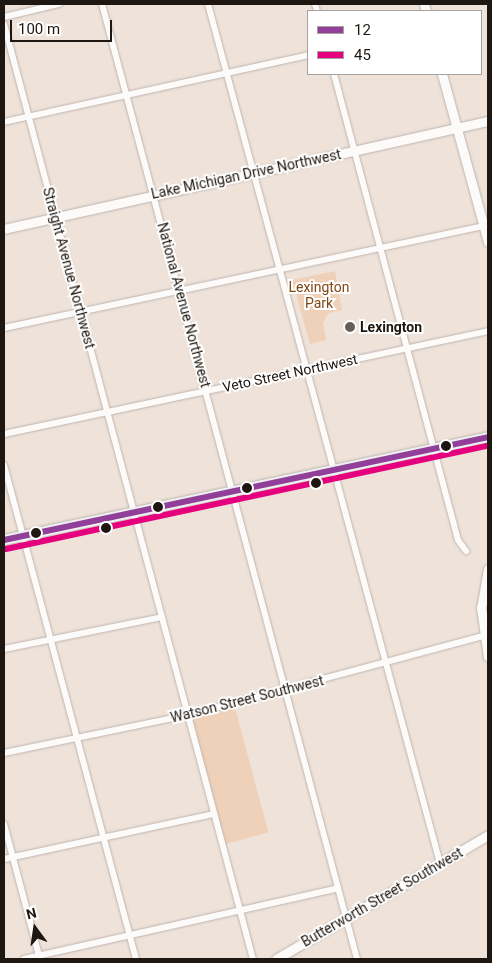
<!DOCTYPE html>
<html>
<head>
<meta charset="utf-8">
<style>
  body { margin:0 }
  #map { position:relative; width:492px; height:963px; overflow:hidden; background:#eee2d9; font-family:Roboto,sans-serif }
  div>[style] { position:absolute }
  .green>* { inset:0; background:#efd0b9; transform-origin:0 0 }
  .roads { filter:drop-shadow(0 0 1px #bfb5af) drop-shadow(0 0 1px #bfb5af) }
  .street>* { height:6px; margin:-3px; padding:0 3px; transform-origin:3px; border-radius:3px; background:#fcfbf9 }
  .secondary>* { height:9px; margin:-4.5px; padding:0 4.5px; transform-origin:4.5px; border-radius:4.5px; background:#fcfbf9 }
  .primary>* { height:10px; margin:-5px; padding:0 5px; transform-origin:5px; border-radius:5px; background:#eef0f1 }
  .bus-1>* { height:6px; margin:-3px; padding:0 3px; transform-origin:3px; border-radius:3px; background:#913f98 }
  .bus-2>* { height:6px; margin:-3px; padding:0 3px; transform-origin:3px; border-radius:3px; background:#e5007d }
  .dots>* { width:14px; height:14px; translate:-50% -50%; box-sizing:border-box; border:2px solid #fff; border-radius:50% }
  span { translate:-50% -50%; white-space:nowrap; text-align:center; line-height:1.15; -webkit-text-stroke:4px #fff; paint-order:stroke }
  .street-label { font-size:14px; color:#1e1711 }
  .park-label { font-size:14px; color:#804711 }
  .poi-label { font-size:14px; color:#1e1711; font-weight:700 }
  .left { translate:0 -50%; text-align:left }
  .frame { position:absolute; inset:0; border:5px solid #1e1711; pointer-events:none }
  .legend { position:absolute; left:307px; top:10px; width:175px; height:65px; box-sizing:border-box; background:#fff; border:1px solid #a5a2a0; margin:0; padding:6px 9px; list-style:none; font-size:15px; color:#1e1711 }
  .legend li { display:flex; align-items:center; gap:10px; height:25px }
  .legend b { width:25px; border:1px solid #a5a2a0 }
  .north { position:absolute; left:10px; top:903px; width:50px; height:50px; -webkit-text-stroke:4px #fff; paint-order:stroke; rotate:346deg; font-size:14px; font-weight:700; line-height:20px; text-align:center; color:#1e1711 }
  .north::after { content:''; display:block; margin:auto; width:18px; height:22px; background:#1e1711; clip-path:polygon(50% 0,100% 100%,50% 72%,0 100%) }
  .scale { position:absolute; left:10px; top:20px; width:102px; height:22px; box-sizing:border-box; border:2px solid #1e1711; border-top:0; padding-left:6px; font-size:15px; line-height:18px; white-space:nowrap; color:#1e1711; -webkit-text-stroke:4px #fff; paint-order:stroke }
</style>
</head>
<body>
<div id="map">
  <div class="green">
    <div style="clip-path:polygon(335px 271px,342px 310px,328px 313px,323px 323px,326px 340px,310px 344px,292px 280px)"></div>
    <div style="left:234px;top:704px;width:133px;height:47px;rotate:75deg"></div>
  </div>
  <div class="roads">
    <div class="street">
      <div style="left:102px;top:4px;width:988px;rotate:75.05deg"></div>
      <div style="left:208px;top:4px;width:890px;rotate:74.89deg"></div>
      <div style="left:315px;top:4px;width:7px;rotate:74deg"></div>
      <div style="left:4px;top:17px;width:57px;rotate:-13.3deg"></div>
      <div style="left:4px;top:24px;width:968px;rotate:75.09deg"></div>
      <div style="left:334px;top:74px;width:482px;rotate:75.1deg"></div>
      <div style="left:458px;top:540px;width:14px;rotate:54deg"></div>
      <div style="left:4px;top:122px;width:311px;rotate:-12.4deg"></div>
      <div style="left:4px;top:328px;width:491px;rotate:-12deg"></div>
      <div style="left:4px;top:434px;width:495px;rotate:-12deg"></div>
      <div style="left:4px;top:465px;width:511px;rotate:75.04deg"></div>
      <div style="left:4px;top:649px;width:161px;rotate:-11.4deg"></div>
      <div style="left:4px;top:753px;width:188px;rotate:-11.7deg"></div>
      <div style="left:188px;top:715px;width:310px;rotate:-15deg"></div>
      <div style="left:4px;top:824px;width:137px;rotate:75.1deg"></div>
      <div style="left:4px;top:859px;width:215px;rotate:-12.1deg"></div>
      <div style="left:24px;top:959px;width:322px;rotate:-12.7deg"></div>
    </div>
    <div class="secondary">
      <div style="left:424px;top:4px;width:7px;rotate:74deg"></div>
      <div style="left:442px;top:74px;width:174px;rotate:74.7deg"></div>
      <div style="left:4px;top:229px;width:496px;rotate:-12.6deg"></div>
      <div style="left:488px;top:569px;width:39px;rotate:100deg"></div>
      <div style="left:481px;top:607px;width:50px;rotate:82deg"></div>
      <div style="left:276px;top:959px;width:246px;rotate:-30.3deg"></div>
    </div>
    <div class="primary">
      <div style="left:4px;top:540px;width:495px;rotate:-12deg"></div>
    </div>
  </div>
  <div class="bus-1">
    <div style="left:4px;top:540px;width:495px;rotate:-12deg"></div>
  </div>
  <div class="bus-2">
    <div style="left:6px;top:549px;width:493px;rotate:-12.1deg"></div>
  </div>
  <div class="dots">
    <div style="left:350px;top:327px;background:#675e57"></div>
    <div style="left:446px;top:446px;background:#1e1711"></div>
    <div style="left:316px;top:483px;background:#1e1711"></div>
    <div style="left:247px;top:488px;background:#1e1711"></div>
    <div style="left:158px;top:507px;background:#1e1711"></div>
    <div style="left:106px;top:528px;background:#1e1711"></div>
    <div style="left:36px;top:533px;background:#1e1711"></div>
  </div>
  <div class="street-label">
    <span style="left:246px;top:174px;rotate:-12deg">Lake Michigan Drive Northwest</span>
    <span style="left:69px;top:268px;rotate:75deg">Straight Avenue Northwest</span>
    <span style="left:184px;top:305px;rotate:75deg">National Avenue Northwest</span>
    <span style="left:290px;top:373px;rotate:-12deg">Veto Street Northwest</span>
    <span style="left:247px;top:699px;rotate:-14deg">Watson Street Southwest</span>
    <span style="left:382px;top:897px;rotate:-30deg">Butterworth Street Southwest</span>
  </div>
  <div class="park-label">
    <span style="left:319px;top:295px">Lexington<br>Park</span>
  </div>
  <div class="poi-label">
    <span class="left" style="left:360px;top:327px">Lexington</span>
  </div>
  <div class="frame"></div>
  <ul class="legend">
  <li><b style="height:6px;background:#913f98"></b>12</li>
  <li><b style="height:6px;background:#e5007d"></b>45</li>
  </ul>
  <div class="north">N</div>
  <div class="scale">100 m</div>
</div>
</body>
</html>
